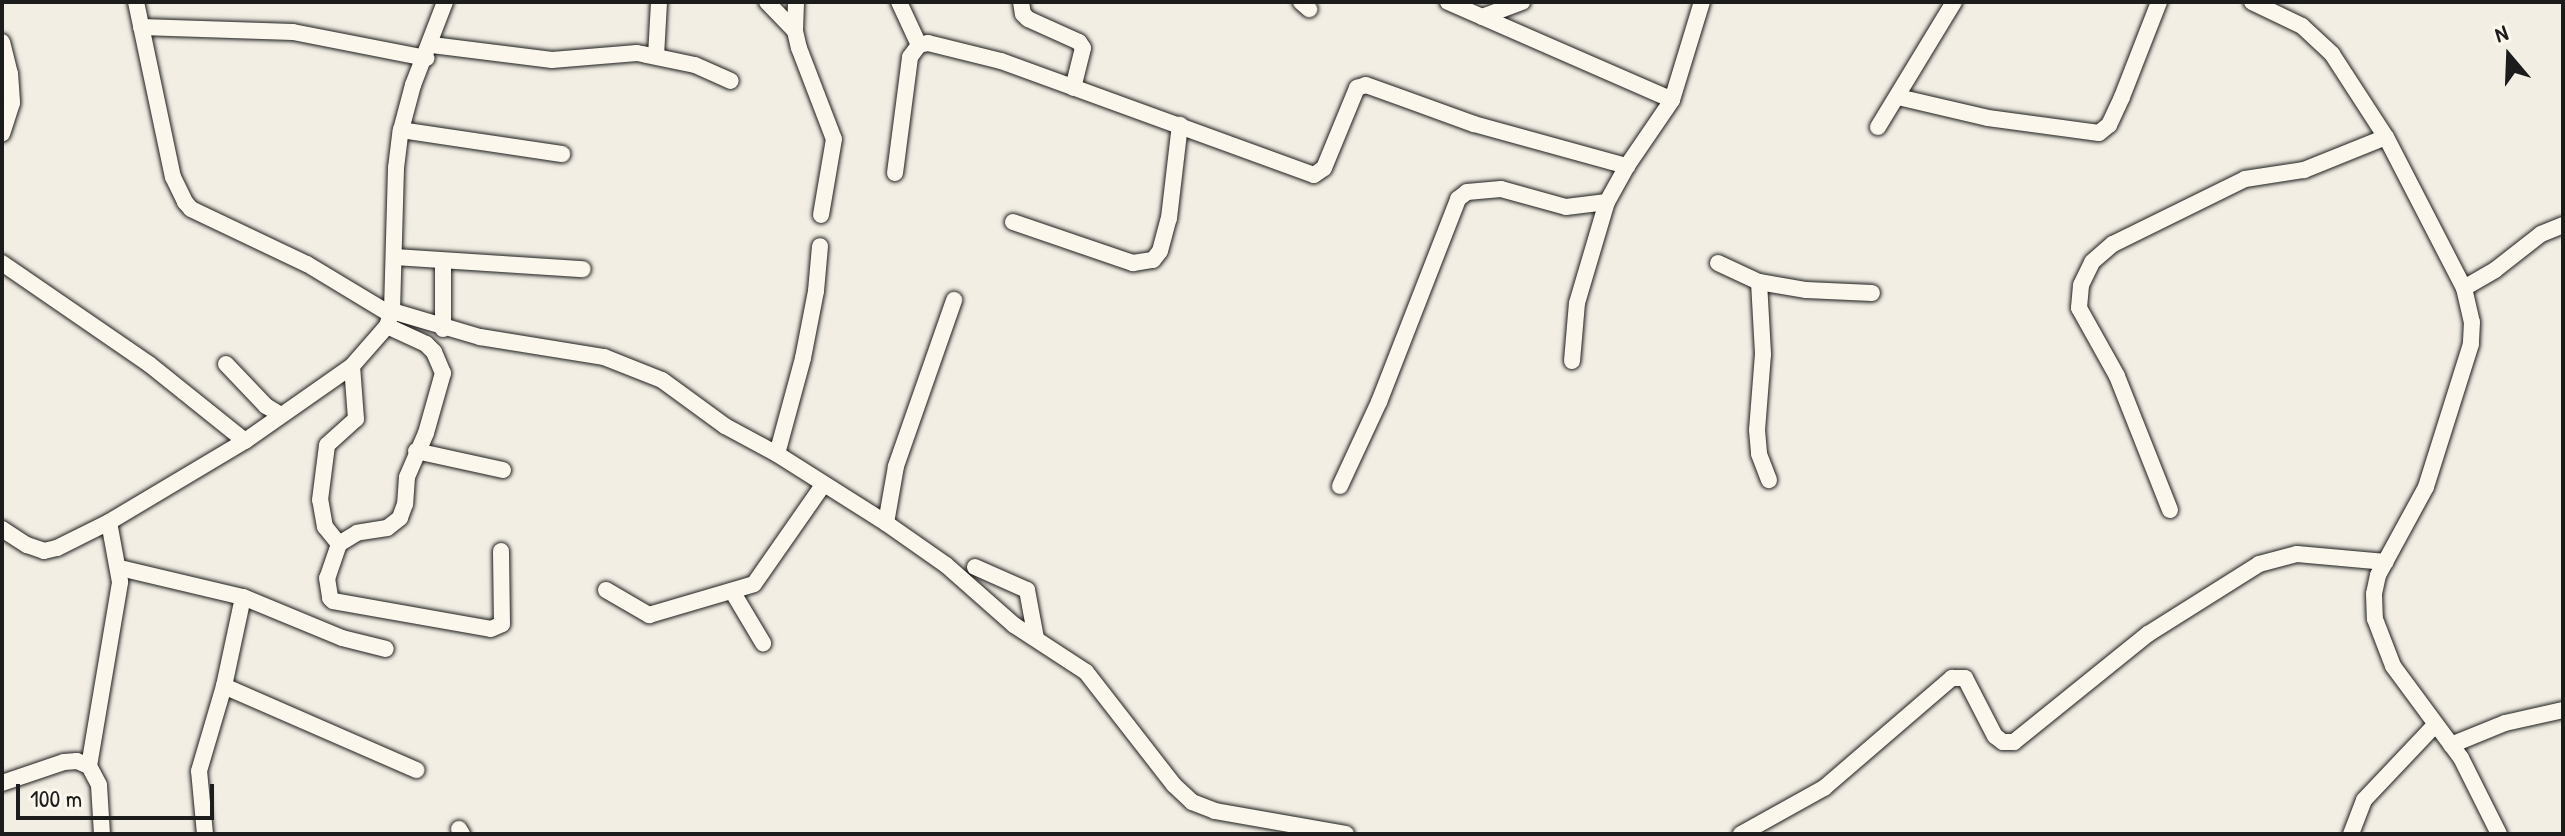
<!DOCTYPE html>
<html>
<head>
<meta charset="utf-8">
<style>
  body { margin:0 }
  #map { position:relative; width:2565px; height:836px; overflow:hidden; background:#f2eee4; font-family:"Patrick Hand",sans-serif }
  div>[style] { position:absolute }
  .roads { filter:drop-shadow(0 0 2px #1c1c1c) drop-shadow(0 0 2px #1c1c1c) }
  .minor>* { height:16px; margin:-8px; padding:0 8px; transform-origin:8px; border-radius:8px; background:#fbf7ec }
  span { translate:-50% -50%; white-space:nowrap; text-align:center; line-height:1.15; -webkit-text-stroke:6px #fbf7ec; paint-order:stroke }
  .frame { position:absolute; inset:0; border:4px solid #1c1c1c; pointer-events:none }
  .north { position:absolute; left:2469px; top:16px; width:80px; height:80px; -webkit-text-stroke:6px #fbf7ec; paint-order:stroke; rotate:341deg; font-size:22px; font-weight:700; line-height:32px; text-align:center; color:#1c1c1c }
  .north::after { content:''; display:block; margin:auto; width:28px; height:36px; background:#1c1c1c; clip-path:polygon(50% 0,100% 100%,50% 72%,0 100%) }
  .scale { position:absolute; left:16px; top:784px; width:198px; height:36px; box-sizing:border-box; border:4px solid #1c1c1c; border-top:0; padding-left:10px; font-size:24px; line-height:28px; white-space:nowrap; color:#1c1c1c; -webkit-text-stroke:6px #fbf7ec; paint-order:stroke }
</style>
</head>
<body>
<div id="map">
  <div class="roads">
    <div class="minor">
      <div style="left:136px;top:2px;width:179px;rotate:78.1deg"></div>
      <div style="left:173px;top:177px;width:28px;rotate:64deg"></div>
      <div style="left:185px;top:202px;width:9px;rotate:49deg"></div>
      <div style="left:191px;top:209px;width:128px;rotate:25.4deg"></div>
      <div style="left:307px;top:264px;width:97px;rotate:31.1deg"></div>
      <div style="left:767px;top:2px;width:40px;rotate:46deg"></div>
      <div style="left:796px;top:2px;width:29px;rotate:92deg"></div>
      <div style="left:795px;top:31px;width:17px;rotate:77deg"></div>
      <div style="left:799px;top:48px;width:97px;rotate:69deg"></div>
      <div style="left:834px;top:139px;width:77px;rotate:99.7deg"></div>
      <div style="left:899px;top:2px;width:47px;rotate:65.1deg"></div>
      <div style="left:1021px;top:2px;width:12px;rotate:81deg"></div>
      <div style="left:1023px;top:14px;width:7px;rotate:45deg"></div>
      <div style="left:1028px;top:19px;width:56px;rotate:24.3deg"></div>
      <div style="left:1079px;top:42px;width:7px;rotate:56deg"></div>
      <div style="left:1083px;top:48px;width:41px;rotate:104deg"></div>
      <div style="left:1301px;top:2px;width:11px;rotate:41deg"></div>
      <div style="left:1448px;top:2px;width:244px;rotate:23.6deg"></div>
      <div style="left:2252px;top:2px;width:55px;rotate:25.6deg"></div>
      <div style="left:2302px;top:26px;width:41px;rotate:43deg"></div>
      <div style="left:2332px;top:54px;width:99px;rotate:57deg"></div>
      <div style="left:2386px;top:137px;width:170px;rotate:62.7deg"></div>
      <div style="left:2464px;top:288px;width:35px;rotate:77deg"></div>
      <div style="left:2472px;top:322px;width:22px;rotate:93deg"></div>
      <div style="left:2471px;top:344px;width:150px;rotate:107.5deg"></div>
      <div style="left:2426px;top:487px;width:100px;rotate:118.6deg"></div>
      <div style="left:2378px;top:575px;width:19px;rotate:102deg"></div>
      <div style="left:2374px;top:594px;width:25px;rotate:88deg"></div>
      <div style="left:2375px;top:619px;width:50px;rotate:69deg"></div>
      <div style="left:2393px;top:666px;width:114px;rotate:53.5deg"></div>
      <div style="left:2461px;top:758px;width:85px;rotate:63.4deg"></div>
      <div style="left:1482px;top:17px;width:43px;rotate:-20.6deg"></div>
      <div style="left:141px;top:27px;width:152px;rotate:1.9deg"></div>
      <div style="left:293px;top:32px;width:136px;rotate:11.1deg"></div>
      <div style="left:2px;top:42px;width:32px;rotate:76deg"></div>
      <div style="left:10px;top:73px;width:30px;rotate:86deg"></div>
      <div style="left:12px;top:103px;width:32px;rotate:108deg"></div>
      <div style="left:432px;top:45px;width:121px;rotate:7.1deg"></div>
      <div style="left:552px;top:60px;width:85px;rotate:-4.7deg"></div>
      <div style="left:637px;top:53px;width:59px;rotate:11.7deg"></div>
      <div style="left:695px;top:65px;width:39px;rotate:24deg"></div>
      <div style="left:656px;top:56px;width:54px;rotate:-86.8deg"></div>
      <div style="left:1898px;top:97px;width:92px;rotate:13.1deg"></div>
      <div style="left:1988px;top:118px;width:112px;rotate:7.7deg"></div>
      <div style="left:2099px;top:133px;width:13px;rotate:-39deg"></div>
      <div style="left:2109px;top:125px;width:31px;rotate:-65deg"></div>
      <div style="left:2122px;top:97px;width:102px;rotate:-68.7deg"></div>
      <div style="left:1878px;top:127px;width:146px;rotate:-58.7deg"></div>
      <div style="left:401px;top:130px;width:163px;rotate:8.5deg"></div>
      <div style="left:895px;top:173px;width:117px;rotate:-82.6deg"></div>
      <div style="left:910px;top:57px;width:15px;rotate:-53deg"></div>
      <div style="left:919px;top:45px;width:9px;rotate:-13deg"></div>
      <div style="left:928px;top:43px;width:75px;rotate:13.9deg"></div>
      <div style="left:1001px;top:61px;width:333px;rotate:20deg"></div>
      <div style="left:1314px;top:175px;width:12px;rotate:-35deg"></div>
      <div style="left:1324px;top:168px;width:87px;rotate:-67.6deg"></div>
      <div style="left:1357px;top:88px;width:9px;rotate:-18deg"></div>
      <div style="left:1366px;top:85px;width:115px;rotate:19.9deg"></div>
      <div style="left:1474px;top:124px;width:159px;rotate:15.4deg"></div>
      <div style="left:1013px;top:222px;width:127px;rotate:18.9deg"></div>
      <div style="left:1133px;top:263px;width:20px;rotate:-9deg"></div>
      <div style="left:1153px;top:260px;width:11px;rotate:-52deg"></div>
      <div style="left:1160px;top:251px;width:34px;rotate:-75deg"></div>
      <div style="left:1169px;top:218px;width:94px;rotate:-83.3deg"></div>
      <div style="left:395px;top:257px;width:188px;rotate:3.7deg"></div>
      <div style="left:443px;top:261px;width:68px;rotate:90deg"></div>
      <div style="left:2px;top:263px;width:178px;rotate:34.5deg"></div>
      <div style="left:149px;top:364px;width:123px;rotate:38.7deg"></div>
      <div style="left:1718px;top:263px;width:45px;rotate:24.9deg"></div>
      <div style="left:1759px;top:282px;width:48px;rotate:9.7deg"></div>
      <div style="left:1806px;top:290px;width:66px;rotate:2.6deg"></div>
      <div style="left:1759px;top:282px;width:72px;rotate:86.8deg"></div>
      <div style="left:1763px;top:354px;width:76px;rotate:94.5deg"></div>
      <div style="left:1757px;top:430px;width:24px;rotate:85deg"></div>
      <div style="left:1759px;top:454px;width:28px;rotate:69deg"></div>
      <div style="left:2464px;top:288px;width:36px;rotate:-30deg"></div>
      <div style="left:2495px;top:270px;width:58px;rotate:-38deg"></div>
      <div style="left:2541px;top:234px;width:24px;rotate:-22deg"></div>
      <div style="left:392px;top:311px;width:92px;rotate:16.5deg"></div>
      <div style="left:480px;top:337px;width:126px;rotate:9.2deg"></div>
      <div style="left:604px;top:357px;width:62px;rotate:21.6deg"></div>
      <div style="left:662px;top:380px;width:78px;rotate:36.1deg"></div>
      <div style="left:725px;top:426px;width:59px;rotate:28.3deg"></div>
      <div style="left:777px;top:454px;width:129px;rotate:32.3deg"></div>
      <div style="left:886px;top:523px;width:73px;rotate:35deg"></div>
      <div style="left:946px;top:565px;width:91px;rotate:41.4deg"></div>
      <div style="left:1014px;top:625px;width:86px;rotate:33.1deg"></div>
      <div style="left:1086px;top:672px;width:143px;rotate:52.1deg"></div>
      <div style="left:1174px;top:785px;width:25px;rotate:43deg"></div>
      <div style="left:1192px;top:802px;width:25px;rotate:21deg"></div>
      <div style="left:1215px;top:811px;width:133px;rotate:10deg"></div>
      <div style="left:387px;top:326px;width:43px;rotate:24.8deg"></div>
      <div style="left:426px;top:344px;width:11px;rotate:45deg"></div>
      <div style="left:434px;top:352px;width:23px;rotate:67deg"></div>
      <div style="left:443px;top:373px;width:62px;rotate:105.8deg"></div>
      <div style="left:426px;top:433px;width:48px;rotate:113.4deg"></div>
      <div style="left:407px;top:477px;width:27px;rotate:94deg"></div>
      <div style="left:405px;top:504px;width:15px;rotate:110deg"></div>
      <div style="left:400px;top:518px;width:16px;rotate:142deg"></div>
      <div style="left:387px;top:528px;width:30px;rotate:171deg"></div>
      <div style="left:357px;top:533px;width:21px;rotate:149deg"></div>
      <div style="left:339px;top:544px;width:36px;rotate:109deg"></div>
      <div style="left:327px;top:578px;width:20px;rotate:81deg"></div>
      <div style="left:330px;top:598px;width:4px;rotate:45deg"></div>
      <div style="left:333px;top:601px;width:160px;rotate:10deg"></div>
      <div style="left:491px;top:629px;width:12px;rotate:-24deg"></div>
      <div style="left:502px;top:624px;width:73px;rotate:-90.8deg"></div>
      <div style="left:1572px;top:361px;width:58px;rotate:-85.1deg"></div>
      <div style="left:1577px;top:303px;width:105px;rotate:-73.5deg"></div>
      <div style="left:1607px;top:202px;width:41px;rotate:-60.9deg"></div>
      <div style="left:1627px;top:166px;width:80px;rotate:-55.7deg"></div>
      <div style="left:1672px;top:100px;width:102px;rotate:-73deg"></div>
      <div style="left:226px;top:364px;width:58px;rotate:46.4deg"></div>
      <div style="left:266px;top:406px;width:17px;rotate:31deg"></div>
      <div style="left:416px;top:451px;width:89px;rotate:12.3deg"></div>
      <div style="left:777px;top:454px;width:99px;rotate:-74.8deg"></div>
      <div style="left:803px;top:358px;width:68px;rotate:-79deg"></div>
      <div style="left:816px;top:291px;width:45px;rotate:-84.9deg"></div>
      <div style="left:1340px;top:486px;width:93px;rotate:-65.1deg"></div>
      <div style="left:1379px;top:402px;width:218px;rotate:-68.7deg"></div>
      <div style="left:1458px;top:199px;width:11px;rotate:-38deg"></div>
      <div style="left:1467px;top:192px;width:34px;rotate:-5deg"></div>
      <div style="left:1501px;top:189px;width:67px;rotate:15.5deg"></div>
      <div style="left:1566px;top:207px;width:41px;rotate:-7deg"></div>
      <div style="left:2170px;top:510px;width:144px;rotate:-111.6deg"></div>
      <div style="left:2117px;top:376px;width:78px;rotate:-119.2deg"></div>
      <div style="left:2079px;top:308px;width:23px;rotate:-85deg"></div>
      <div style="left:2081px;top:285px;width:25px;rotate:-64deg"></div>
      <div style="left:2092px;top:262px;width:28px;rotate:-41deg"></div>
      <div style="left:2113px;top:244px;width:147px;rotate:-26.2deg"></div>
      <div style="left:2245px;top:179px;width:60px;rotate:-8.7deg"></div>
      <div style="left:2304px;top:170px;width:88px;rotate:-21.9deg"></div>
      <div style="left:886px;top:523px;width:58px;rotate:-80deg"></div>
      <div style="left:896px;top:466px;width:176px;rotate:-70.7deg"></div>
      <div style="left:2px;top:529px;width:30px;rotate:33deg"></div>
      <div style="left:27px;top:545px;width:18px;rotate:19deg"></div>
      <div style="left:44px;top:551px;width:13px;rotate:-13deg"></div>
      <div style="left:57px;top:548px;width:58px;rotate:-26.6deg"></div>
      <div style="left:339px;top:544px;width:22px;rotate:-129deg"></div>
      <div style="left:325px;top:527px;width:27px;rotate:-100deg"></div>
      <div style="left:320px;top:500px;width:55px;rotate:-82.7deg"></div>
      <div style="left:327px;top:445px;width:39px;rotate:-42deg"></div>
      <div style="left:356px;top:419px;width:53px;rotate:-94.3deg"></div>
      <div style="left:975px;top:567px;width:57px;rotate:23.9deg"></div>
      <div style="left:1027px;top:590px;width:49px;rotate:79.4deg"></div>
      <div style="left:120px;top:568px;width:126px;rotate:13.3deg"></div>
      <div style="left:243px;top:597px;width:107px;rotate:22.5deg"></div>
      <div style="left:342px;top:638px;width:45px;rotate:14deg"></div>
      <div style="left:606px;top:590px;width:50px;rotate:30.2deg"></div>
      <div style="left:649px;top:615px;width:109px;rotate:-16.4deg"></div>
      <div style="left:754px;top:584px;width:121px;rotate:-55.1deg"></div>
      <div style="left:732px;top:591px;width:61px;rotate:59.2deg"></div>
      <div style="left:224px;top:686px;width:210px;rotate:23.6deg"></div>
      <div style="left:2451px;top:745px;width:58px;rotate:-22.2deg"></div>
      <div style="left:2505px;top:723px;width:59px;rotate:-12.6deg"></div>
      <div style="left:89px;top:766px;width:187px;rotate:-80.4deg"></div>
      <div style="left:120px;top:582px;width:61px;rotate:-100.4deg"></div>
      <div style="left:109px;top:522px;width:158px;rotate:-30.8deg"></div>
      <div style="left:245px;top:441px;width:131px;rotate:-35deg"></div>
      <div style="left:352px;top:366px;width:53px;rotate:-48.8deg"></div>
      <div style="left:387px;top:326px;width:16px;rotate:-72deg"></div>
      <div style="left:392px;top:311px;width:143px;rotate:-88.4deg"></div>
      <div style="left:396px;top:168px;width:38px;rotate:-83deg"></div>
      <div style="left:401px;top:130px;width:47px;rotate:-75.1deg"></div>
      <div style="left:413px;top:85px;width:89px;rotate:-68.9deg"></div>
      <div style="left:2px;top:783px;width:65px;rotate:-18.7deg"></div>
      <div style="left:64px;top:762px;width:13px;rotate:-4deg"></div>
      <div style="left:77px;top:761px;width:13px;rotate:23deg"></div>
      <div style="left:89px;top:766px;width:21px;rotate:62deg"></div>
      <div style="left:99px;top:785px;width:49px;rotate:86.5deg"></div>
      <div style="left:459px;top:829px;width:6px;rotate:59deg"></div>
      <div style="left:205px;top:834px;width:63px;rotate:-95.4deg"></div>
      <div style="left:199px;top:771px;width:89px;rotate:-73.6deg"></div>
      <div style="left:224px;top:686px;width:91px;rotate:-77.9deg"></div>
      <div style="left:1741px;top:834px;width:95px;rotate:-29deg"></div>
      <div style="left:1824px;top:788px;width:169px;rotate:-40.7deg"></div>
      <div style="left:1952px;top:678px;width:13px"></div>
      <div style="left:1965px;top:678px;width:65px;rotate:62.7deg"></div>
      <div style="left:1995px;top:736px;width:10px;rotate:37deg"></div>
      <div style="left:2003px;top:742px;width:11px"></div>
      <div style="left:2014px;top:742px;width:172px;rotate:-38.9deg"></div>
      <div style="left:2148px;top:634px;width:131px;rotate:-32.2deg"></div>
      <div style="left:2259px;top:564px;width:39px;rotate:-15deg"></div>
      <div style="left:2297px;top:554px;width:89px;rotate:5.1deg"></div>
      <div style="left:2351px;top:834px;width:36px;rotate:-69deg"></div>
      <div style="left:2364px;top:800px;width:103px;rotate:-46.6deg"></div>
    </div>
  </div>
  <div class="frame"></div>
  <div class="north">N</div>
  <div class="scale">100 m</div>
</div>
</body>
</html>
